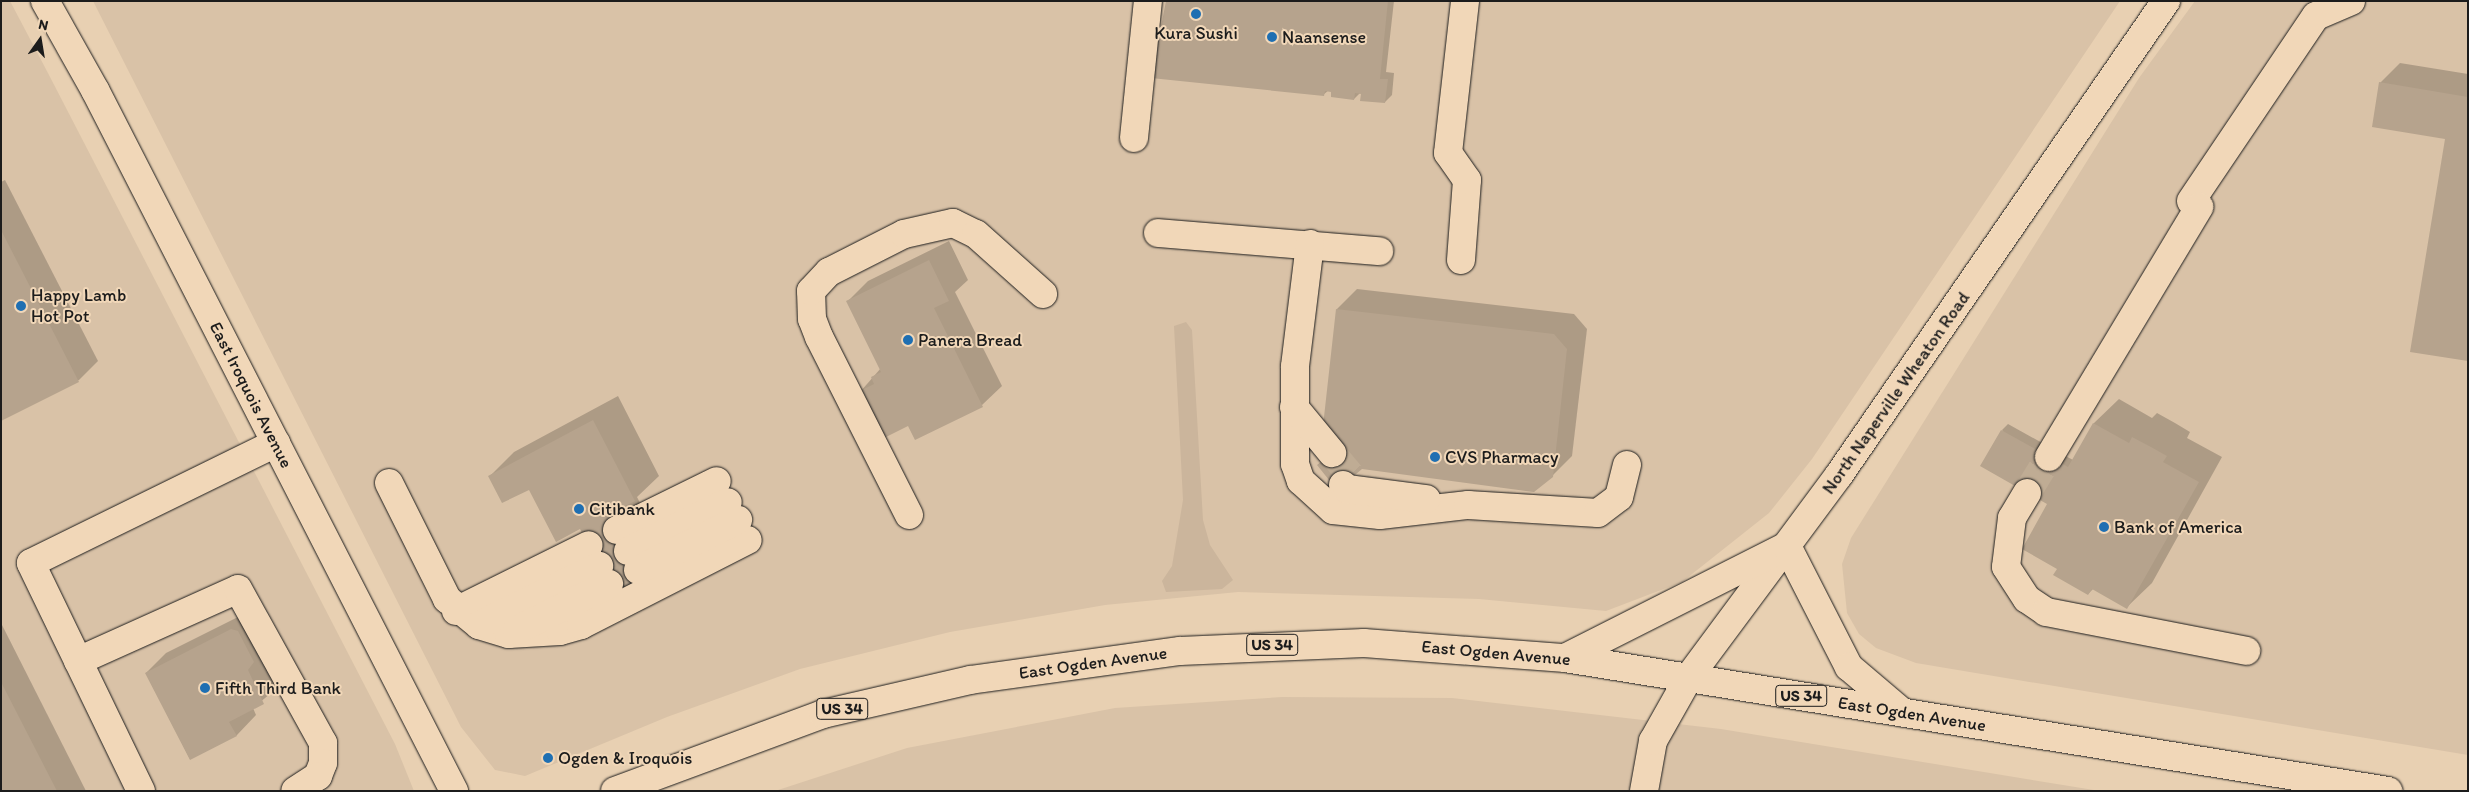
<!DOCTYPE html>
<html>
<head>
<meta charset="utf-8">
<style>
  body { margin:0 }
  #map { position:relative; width:2469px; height:792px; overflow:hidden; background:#e8d0b2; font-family:Itim,sans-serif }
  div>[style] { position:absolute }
  .built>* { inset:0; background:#d9c2a7 }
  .green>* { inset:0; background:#cbb59c }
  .shadow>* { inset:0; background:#0003 }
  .building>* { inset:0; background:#b6a38d }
  .minor-tunnel>* { height:28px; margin-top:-14px; transform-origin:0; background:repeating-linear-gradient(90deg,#bfac94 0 28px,transparent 0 42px) }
  .roads { filter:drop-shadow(0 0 1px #1c1c1c) drop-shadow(0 0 1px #1c1c1c) }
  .minor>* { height:28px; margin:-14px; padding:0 14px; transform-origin:14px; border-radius:14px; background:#f1d7b8 }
  .major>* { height:28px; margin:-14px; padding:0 14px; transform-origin:14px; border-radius:14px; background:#f1d7b8 }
  .dots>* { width:14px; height:14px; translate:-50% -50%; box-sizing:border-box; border:2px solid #f1d7b8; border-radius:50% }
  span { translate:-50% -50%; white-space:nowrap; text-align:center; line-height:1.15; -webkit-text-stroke:4px #f1d7b8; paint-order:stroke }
  .shield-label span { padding:1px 4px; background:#f1d7b8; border:1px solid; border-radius:4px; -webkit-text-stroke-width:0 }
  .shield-label { font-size:16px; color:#1c1c1c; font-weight:700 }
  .poi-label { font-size:18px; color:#1c1c1c }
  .left { translate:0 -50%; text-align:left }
  .street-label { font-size:18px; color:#1c1c1c }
  .frame { position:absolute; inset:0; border:2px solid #1c1c1c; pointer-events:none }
  .north { position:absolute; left:15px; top:15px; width:50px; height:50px; -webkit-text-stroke:4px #f1d7b8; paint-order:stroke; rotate:13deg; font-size:14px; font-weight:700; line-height:20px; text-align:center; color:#1c1c1c }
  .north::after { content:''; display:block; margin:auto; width:18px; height:22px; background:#1c1c1c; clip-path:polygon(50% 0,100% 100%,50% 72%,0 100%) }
</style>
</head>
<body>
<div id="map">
  <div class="built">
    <div style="clip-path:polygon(1px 1px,10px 1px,49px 75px,395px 744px,414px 791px,1px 791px)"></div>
    <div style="clip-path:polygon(93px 1px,2120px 1px,1812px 459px,1769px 513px,1682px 582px,1606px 611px,1479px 599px,1238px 592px,1105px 605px,950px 632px,800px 669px,667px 717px,525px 776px,495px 770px,461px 727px)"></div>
    <div style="clip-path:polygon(2195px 1px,2468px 1px,2468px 755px,1916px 663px,1876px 648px,1859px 634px,1847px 613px,1842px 564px,1851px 538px,2139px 78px)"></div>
    <div style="clip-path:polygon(1282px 697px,1452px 698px,1721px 729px,2100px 791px,775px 791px,907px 748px,1115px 708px)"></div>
  </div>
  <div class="green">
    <div style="clip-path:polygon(1186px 322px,1192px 330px,1203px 520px,1210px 545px,1233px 580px,1222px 589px,1166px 592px,1162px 581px,1172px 566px,1183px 500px,1174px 326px)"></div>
  </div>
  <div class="shadow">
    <div style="clip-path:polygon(1167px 1px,1394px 1px,1386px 72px,1394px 73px,1392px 95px,1385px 102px,1360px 93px,1354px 99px,1329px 90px,1323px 95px,1163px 40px)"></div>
    <div style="clip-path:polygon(2400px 63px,2468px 74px,2468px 360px,2446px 138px,2380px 83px)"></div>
    <div style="clip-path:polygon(5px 180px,98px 361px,79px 380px,1px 420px,1px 182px)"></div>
    <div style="clip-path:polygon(949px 241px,968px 280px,955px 292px,1002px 386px,982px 405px,909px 425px,860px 392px,881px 368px,848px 301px,868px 281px)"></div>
    <div style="clip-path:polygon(1357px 289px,1574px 314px,1587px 329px,1572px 456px,1552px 476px,1340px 445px,1337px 309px)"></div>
    <div style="clip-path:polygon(618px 396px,659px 476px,637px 497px,666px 554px,581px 527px,530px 488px,490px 476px,514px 452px)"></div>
    <div style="clip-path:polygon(2119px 399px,2152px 418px,2157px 413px,2175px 423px,2190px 432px,2187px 438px,2222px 457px,2152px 583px,2127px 607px,2094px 588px,2088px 594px,2059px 568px,2049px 504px,2002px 430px,2008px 424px,2073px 460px,2094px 423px)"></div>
    <div style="clip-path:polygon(252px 610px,283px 683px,253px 708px,256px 715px,237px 735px,190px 759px,146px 673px,166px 653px)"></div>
    <div style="clip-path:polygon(1px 623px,86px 791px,1px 791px)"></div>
  </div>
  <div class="building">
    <div style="clip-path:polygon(1166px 1px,1388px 1px,1380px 79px,1388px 79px,1385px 103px,1360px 101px,1361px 94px,1355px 93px,1354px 100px,1331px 97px,1331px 92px,1325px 91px,1324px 96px,1151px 78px)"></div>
    <div style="clip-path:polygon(2379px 82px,2468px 97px,2468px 361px,2410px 352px,2445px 139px,2372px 127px)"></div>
    <div style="clip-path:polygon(1px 230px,79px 382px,1px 421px)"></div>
    <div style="clip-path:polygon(929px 260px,949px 301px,934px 308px,983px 407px,915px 440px,908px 426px,882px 439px,858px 392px,874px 384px,871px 377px,881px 372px,846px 301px)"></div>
    <div style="clip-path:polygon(1336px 309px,1554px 334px,1567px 349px,1553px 477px,1534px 492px,1362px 469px,1337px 490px,1317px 465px,1340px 447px,1323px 426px)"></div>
    <div style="clip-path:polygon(593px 420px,635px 501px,609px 514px,642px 579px,614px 594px,580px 529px,556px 542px,529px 490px,502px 503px,488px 476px)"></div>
    <div style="clip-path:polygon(2093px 423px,2129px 443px,2132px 437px,2151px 447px,2167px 456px,2163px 462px,2199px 482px,2127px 609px,2092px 589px,2088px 595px,2053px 575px,2057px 569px,2022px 549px,2047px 504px,1980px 466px,2001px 430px,2068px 467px)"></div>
    <div style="clip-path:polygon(231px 629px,238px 631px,254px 662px,248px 670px,264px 704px,229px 722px,237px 736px,190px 760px,145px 673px)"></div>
    <div style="clip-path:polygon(1px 682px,57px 791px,1px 791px)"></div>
  </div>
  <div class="minor-tunnel">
    <div style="left:1332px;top:453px;width:31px;rotate:50deg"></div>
    <div style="left:2027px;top:493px;width:42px;rotate:-58.6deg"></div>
  </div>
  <div class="roads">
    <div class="minor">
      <div style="left:45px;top:1px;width:102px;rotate:60.7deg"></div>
      <div style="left:95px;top:90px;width:788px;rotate:62.88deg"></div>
      <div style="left:1134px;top:138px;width:138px;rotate:-84.2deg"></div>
      <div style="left:2191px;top:201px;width:223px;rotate:-56deg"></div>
      <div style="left:2316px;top:16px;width:38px;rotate:-23deg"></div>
      <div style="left:1158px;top:233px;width:222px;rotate:4.7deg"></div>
      <div style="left:1310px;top:244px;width:124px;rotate:97deg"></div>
      <div style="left:1295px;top:367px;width:97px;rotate:90deg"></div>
      <div style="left:1295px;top:464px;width:18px;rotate:71deg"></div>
      <div style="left:1301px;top:481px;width:43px;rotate:42.2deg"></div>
      <div style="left:1333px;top:510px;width:47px;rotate:6.1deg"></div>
      <div style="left:1380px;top:515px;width:89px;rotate:-6.5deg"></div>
      <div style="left:1468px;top:505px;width:130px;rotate:3.5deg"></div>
      <div style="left:1598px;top:513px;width:26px;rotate:-37deg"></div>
      <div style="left:1619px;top:497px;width:33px;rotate:-76deg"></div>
      <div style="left:1461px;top:260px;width:80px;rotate:-85.7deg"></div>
      <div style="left:1467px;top:180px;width:33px;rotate:-125deg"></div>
      <div style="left:1448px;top:153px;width:153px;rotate:-83.6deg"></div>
      <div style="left:1294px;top:407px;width:60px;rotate:50.4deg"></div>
      <div style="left:2049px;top:457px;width:292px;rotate:-59deg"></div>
      <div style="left:389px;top:483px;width:130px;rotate:63.4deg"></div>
      <div style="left:447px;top:599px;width:41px;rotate:39.1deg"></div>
      <div style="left:479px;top:625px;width:31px;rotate:17deg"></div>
      <div style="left:509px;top:634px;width:51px;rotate:-3.4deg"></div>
      <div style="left:560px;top:631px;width:22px;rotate:-16deg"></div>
      <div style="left:581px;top:625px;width:187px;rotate:-27deg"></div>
      <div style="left:1343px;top:485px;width:6px;rotate:45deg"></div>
      <div style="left:1347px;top:489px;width:80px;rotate:7.2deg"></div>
      <div style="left:2027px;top:493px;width:29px;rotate:121deg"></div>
      <div style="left:2012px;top:518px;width:49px;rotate:97deg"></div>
      <div style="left:2006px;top:567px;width:38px;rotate:57deg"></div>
      <div style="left:2027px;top:599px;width:23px;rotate:34deg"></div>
      <div style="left:2046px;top:612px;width:204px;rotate:11deg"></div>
      <div style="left:909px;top:515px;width:199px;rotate:-116.8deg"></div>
      <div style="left:819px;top:337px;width:19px;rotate:-111deg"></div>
      <div style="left:812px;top:319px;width:28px;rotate:-92deg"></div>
      <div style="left:811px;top:291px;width:26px;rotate:-47deg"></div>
      <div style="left:829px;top:272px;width:84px;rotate:-26.9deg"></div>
      <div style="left:904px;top:234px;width:50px;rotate:-12.7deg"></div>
      <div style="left:953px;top:223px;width:25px;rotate:26deg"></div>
      <div style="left:976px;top:234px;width:90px;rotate:41.8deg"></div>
      <div style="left:617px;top:530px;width:111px;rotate:-26.1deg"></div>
      <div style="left:628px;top:551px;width:111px;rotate:-26.1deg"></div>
      <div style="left:638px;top:570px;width:112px;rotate:-26.6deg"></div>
      <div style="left:456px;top:611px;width:148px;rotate:-26.4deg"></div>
      <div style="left:479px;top:625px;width:134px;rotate:-26.2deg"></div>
      <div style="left:517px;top:630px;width:103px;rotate:-26.6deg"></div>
      <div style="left:78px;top:661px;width:175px;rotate:-24.2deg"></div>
      <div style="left:238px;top:589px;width:176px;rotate:61.1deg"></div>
      <div style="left:323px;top:743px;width:20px;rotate:90deg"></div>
      <div style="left:323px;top:763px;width:14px;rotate:111deg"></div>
      <div style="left:318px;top:776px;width:27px;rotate:147deg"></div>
      <div style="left:141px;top:791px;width:253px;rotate:-115.8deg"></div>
      <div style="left:31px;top:563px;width:273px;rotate:-26.1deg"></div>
      <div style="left:1644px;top:791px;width:51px;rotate:-79.8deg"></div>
      <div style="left:1653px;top:741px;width:73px;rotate:-60.6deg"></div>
      <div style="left:1689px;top:677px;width:252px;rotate:-53.4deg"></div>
      <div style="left:1839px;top:475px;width:576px;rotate:-55.4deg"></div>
    </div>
    <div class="major">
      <div style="left:1565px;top:658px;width:249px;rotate:-26.8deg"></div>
      <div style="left:1787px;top:546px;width:136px;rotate:62.9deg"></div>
      <div style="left:1849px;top:667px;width:70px;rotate:40.3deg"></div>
      <div style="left:615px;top:791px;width:222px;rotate:-20.3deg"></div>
      <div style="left:823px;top:714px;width:151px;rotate:-13deg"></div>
      <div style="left:970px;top:680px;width:212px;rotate:-7.9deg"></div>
      <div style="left:1180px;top:651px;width:184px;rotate:-2.5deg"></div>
      <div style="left:1364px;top:643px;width:202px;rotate:4.3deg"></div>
      <div style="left:1565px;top:658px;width:834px;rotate:9.18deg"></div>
    </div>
  </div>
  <div class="dots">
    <div style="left:1196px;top:14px;background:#1f6fb2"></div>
    <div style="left:1272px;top:37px;background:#1f6fb2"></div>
    <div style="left:21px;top:306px;background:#1f6fb2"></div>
    <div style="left:908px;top:340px;background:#1f6fb2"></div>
    <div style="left:1435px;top:457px;background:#1f6fb2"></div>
    <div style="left:579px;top:509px;background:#1f6fb2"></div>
    <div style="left:2104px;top:527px;background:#1f6fb2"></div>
    <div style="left:205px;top:688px;background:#1f6fb2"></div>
    <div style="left:548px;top:758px;background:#1f6fb2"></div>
  </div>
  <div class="shield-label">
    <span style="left:1272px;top:645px">US 34</span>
    <span style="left:1801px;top:696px">US 34</span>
    <span style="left:842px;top:709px">US 34</span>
  </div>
  <div class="poi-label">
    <span style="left:1196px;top:33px">Kura Sushi</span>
    <span class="left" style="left:1282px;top:37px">Naansense</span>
    <span class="left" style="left:31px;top:306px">Happy Lamb<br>Hot Pot</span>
    <span class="left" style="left:918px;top:340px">Panera Bread</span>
    <span class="left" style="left:1445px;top:457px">CVS Pharmacy</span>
    <span class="left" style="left:589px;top:509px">Citibank</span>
    <span class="left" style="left:2114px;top:527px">Bank of America</span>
    <span class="left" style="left:215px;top:688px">Fifth Third Bank</span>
    <span class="left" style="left:558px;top:758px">Ogden &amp; Iroquois</span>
  </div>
  <div class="street-label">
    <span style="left:1896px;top:393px;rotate:-55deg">North Naperville Wheaton Road</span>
    <span style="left:251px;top:395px;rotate:63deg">East Iroquois Avenue</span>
    <span style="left:1496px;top:653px;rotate:5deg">East Ogden Avenue</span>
    <span style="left:1093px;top:663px;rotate:-8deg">East Ogden Avenue</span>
    <span style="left:1912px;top:714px;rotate:9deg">East Ogden Avenue</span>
  </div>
  <div class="frame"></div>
  <div class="north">N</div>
</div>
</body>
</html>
